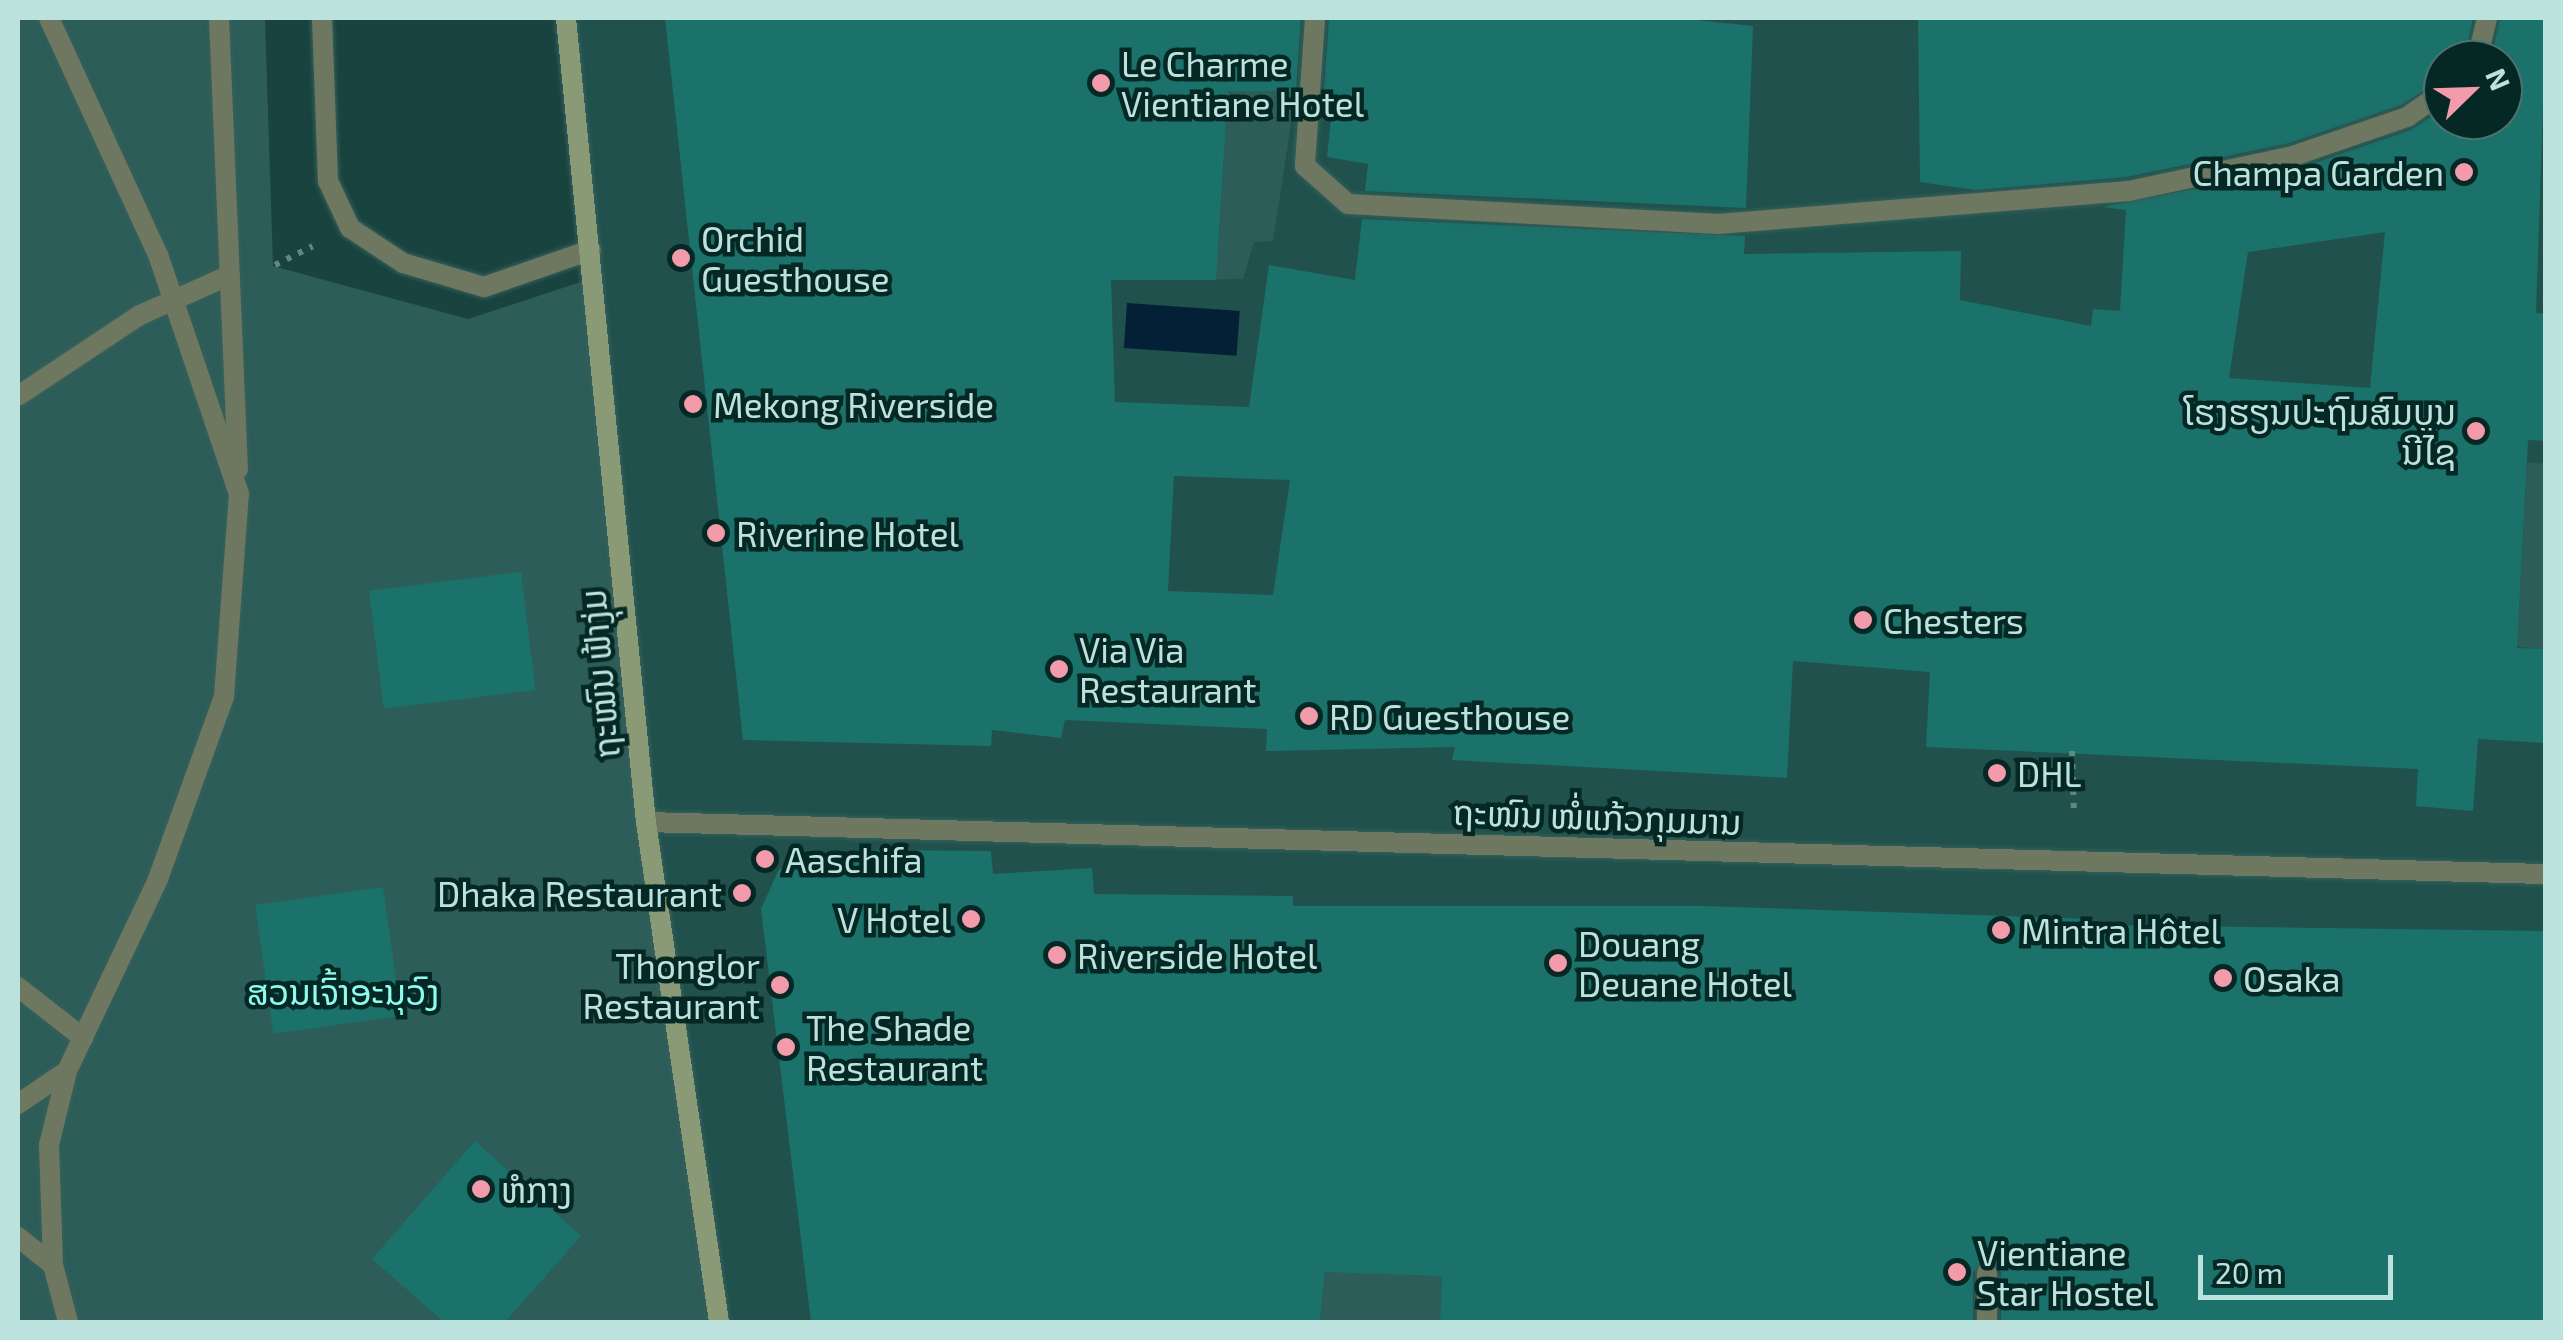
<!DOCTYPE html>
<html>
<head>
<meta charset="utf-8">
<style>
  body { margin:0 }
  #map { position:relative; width:2563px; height:1340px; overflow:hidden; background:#18433f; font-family:"Exo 2","Noto Sans Lao",sans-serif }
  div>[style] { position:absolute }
  .built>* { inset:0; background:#20514d }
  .green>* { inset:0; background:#2d5d59 }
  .water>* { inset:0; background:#042037; transform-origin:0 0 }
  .building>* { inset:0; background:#1b726b; transform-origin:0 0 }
  .path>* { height:6px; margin-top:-3px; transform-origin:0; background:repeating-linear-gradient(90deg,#5f8883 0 5px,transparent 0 13px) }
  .roads { filter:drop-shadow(0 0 2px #36605b) drop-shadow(0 0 2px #36605b) }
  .lane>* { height:20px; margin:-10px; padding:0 10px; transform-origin:10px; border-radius:10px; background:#6e7861 }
  .street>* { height:20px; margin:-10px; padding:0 10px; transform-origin:10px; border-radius:10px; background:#6e7861 }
  .secondary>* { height:20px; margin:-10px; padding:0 10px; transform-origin:10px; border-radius:10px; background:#8a9976 }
  .dots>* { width:28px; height:28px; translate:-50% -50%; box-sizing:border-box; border:5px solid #052825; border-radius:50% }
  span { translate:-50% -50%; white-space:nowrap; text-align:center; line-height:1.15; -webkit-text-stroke:9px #052825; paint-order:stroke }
  .poi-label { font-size:35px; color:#bce2dd }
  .left { translate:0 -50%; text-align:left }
  .right { translate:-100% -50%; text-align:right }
  .street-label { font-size:35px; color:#bce2dd }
  .park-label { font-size:35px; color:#8ffaef }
  .frame { position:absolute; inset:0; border:20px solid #bce2dd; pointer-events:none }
  .north { position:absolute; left:2423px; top:40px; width:100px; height:100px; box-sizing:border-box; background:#052825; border:2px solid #4e726f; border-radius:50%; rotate:67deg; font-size:28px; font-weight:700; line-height:40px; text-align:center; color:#bce2dd }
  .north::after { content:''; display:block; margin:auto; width:35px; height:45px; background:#f39aab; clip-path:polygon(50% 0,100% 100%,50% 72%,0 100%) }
  .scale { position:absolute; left:2198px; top:1255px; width:195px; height:45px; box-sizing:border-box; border:5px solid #bce2dd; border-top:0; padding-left:12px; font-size:30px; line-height:35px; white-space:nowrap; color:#bce2dd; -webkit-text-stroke:8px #052825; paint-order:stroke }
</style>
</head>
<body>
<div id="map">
  <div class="built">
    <div style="clip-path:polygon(evenodd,558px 18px,2545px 18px,2545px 1322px,719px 1322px,646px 822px,558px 18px,2443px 60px,2503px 60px,2503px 120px,2443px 120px,2443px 60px)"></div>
  </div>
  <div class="green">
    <div style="clip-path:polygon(18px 18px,265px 18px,273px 266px,468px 319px,587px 280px,719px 1322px,18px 1322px)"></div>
    <div style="clip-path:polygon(1228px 91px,1296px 91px,1273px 241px,1254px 242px,1243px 279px,1187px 280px,1218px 249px)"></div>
    <div style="clip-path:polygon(2527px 462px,2545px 464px,2545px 649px,2517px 647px)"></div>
    <div style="clip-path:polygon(1339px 1131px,1442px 1276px,1440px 1322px,1320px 1322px)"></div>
  </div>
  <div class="water">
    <div style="left:1127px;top:303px;width:113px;height:45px;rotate:4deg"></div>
  </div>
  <div class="building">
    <div style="clip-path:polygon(evenodd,665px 18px,1301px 18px,1296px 91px,1228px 91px,1216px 280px,1111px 280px,1115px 402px,1249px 407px,1269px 265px,1355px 280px,1362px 219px,1745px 236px,1744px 254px,1961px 251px,1960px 300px,2091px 326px,2093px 309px,2120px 311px,2126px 210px,2103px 207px,2297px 169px,2411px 130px,2443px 109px,2443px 120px,2503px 120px,2503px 60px,2491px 60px,2500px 18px,2546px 18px,2536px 313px,2546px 314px,2546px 441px,2528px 440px,2517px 648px,2546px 649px,2546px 743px,2478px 739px,2473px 811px,2416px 806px,2418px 769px,1926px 747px,1930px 672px,1793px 661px,1787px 778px,1452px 760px,1455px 747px,1266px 751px,1267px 729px,1065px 720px,1061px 738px,992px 730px,991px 746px,743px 740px,665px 18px,2385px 232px,2370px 388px,2229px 378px,2248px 252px,2385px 232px,665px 18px,1174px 476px,1290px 480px,1273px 595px,1168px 591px,1174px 476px)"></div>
    <div style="clip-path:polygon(1329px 18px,1678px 18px,1753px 26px,1746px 208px,1365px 191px,1368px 164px,1327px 157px,1334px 90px,1324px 90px)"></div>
    <div style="clip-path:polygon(1918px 18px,2473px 18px,2464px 60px,2443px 60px,2443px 78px,2401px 105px,2289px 143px,2127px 177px,1975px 190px,1920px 182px)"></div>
    <div style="left:521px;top:572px;width:119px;height:153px;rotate:83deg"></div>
    <div style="clip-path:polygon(871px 850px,991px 851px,993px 874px,1092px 868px,1094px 894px,1293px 896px,1293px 906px,1704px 906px,2092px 919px,2092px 925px,2546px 931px,2546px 1322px,2001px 1322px,2001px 1272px,1988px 1259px,1973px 1272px,1973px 1322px,1440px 1322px,1442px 1276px,1325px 1272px,1320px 1322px,811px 1322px,761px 909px,779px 869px)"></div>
    <div style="left:383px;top:887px;width:130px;height:129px;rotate:82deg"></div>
    <div style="clip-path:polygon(475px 1141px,581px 1236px,505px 1322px,444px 1322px,372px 1259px)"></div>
  </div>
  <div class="path">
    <div style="left:275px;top:265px;width:42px;rotate:-26.6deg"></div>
    <div style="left:2072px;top:751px;width:65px;rotate:88.2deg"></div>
  </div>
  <div class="roads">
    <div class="lane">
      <div style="left:322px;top:18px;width:163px;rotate:87.9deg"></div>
      <div style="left:328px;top:181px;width:52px;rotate:64.9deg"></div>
      <div style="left:350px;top:228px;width:64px;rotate:33.4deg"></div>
      <div style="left:403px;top:263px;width:84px;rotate:16.5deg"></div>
      <div style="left:484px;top:287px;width:113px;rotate:-19.1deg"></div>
      <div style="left:1987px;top:1322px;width:49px;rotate:-90deg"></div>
    </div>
    <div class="street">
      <div style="left:219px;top:18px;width:452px;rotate:87.6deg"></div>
      <div style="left:1315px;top:18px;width:148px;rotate:93.9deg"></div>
      <div style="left:1305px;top:166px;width:57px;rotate:41.5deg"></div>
      <div style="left:1348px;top:204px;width:371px;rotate:3.1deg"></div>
      <div style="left:1718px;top:224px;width:412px;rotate:-4.6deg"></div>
      <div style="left:2129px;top:191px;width:168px;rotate:-12deg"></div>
      <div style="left:2293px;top:156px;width:120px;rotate:-18.9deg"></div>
      <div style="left:2407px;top:117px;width:44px;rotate:-34.8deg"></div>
      <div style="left:2477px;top:60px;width:43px;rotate:-76.6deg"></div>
      <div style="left:18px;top:396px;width:146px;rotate:-33.6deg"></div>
      <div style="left:140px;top:315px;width:98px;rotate:-24deg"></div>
      <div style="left:646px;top:822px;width:1901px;rotate:1.57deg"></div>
      <div style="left:18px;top:987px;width:83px;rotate:38.1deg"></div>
      <div style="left:18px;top:1104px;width:59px;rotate:-34deg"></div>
      <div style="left:67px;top:1071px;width:212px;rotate:-64.6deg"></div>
      <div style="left:158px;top:879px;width:194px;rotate:-70.1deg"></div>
      <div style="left:224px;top:697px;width:204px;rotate:-85.8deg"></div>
      <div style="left:239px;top:494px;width:252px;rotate:-108.7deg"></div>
      <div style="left:158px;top:255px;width:261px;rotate:-114.7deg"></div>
      <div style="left:18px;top:1237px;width:45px;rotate:38.7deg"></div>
      <div style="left:53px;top:1265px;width:59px;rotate:75.3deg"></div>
      <div style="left:53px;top:1265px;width:120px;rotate:-91.9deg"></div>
      <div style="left:49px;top:1145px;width:76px;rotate:-76.3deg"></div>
    </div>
    <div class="secondary">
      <div style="left:566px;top:18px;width:808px;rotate:84.32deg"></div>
      <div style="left:646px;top:822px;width:505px;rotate:81.69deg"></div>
    </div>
  </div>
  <div class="dots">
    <div style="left:1101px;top:83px;background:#f39aab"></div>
    <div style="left:2464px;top:172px;background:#f39aab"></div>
    <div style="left:681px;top:258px;background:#f39aab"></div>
    <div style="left:693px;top:404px;background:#f39aab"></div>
    <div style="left:2476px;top:431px;background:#f39aab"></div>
    <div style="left:716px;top:533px;background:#f39aab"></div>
    <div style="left:1863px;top:620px;background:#f39aab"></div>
    <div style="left:1059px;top:669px;background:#f39aab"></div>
    <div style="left:1309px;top:716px;background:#f39aab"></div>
    <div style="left:1997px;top:773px;background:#f39aab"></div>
    <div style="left:765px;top:859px;background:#f39aab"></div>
    <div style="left:742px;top:893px;background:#f39aab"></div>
    <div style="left:971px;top:919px;background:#f39aab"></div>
    <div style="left:2001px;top:930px;background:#f39aab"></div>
    <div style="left:1057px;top:955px;background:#f39aab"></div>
    <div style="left:1558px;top:963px;background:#f39aab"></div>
    <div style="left:2223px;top:978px;background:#f39aab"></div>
    <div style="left:780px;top:985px;background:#f39aab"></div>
    <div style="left:786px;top:1047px;background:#f39aab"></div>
    <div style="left:481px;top:1189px;background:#f39aab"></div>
    <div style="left:1957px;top:1272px;background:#f39aab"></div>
  </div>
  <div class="poi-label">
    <span class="left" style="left:1121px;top:83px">Le Charme<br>Vientiane Hotel</span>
    <span class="right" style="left:2444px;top:172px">Champa Garden</span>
    <span class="left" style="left:701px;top:258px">Orchid<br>Guesthouse</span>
    <span class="left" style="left:713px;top:404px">Mekong Riverside</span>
    <span class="right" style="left:2456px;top:431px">ໂຮງຮຽນປະຖົມສົມບູນ<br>ນີໄຊ</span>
    <span class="left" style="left:736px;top:533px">Riverine Hotel</span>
    <span class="left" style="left:1883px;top:620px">Chesters</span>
    <span class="left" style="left:1079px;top:669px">Via Via<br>Restaurant</span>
    <span class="left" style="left:1329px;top:716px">RD Guesthouse</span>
    <span class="left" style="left:2017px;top:773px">DHL</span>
    <span class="left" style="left:785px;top:859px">Aaschifa</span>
    <span class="right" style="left:722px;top:893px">Dhaka Restaurant</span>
    <span class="right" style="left:951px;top:919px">V Hotel</span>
    <span class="left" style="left:2021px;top:930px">Mintra Hôtel</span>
    <span class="left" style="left:1578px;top:963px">Douang<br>Deuane Hotel</span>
    <span class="left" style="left:1077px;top:955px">Riverside Hotel</span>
    <span class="right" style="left:760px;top:985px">Thonglor<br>Restaurant</span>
    <span class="left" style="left:2243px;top:978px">Osaka</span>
    <span class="left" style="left:806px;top:1047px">The Shade<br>Restaurant</span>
    <span class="left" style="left:501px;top:1189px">ຫໍກາງ</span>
    <span class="left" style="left:1977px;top:1272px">Vientiane<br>Star Hostel</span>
  </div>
  <div class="street-label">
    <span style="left:599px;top:674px;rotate:-95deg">ຖະໝົນ ຟ້າງຸ່ມ</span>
    <span style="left:1597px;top:816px;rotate:2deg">ຖະໜົນ ໜໍ່ແກ້ວກຸມມານ</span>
  </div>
  <div class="park-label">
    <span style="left:343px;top:991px">ສວນເຈົ້າອະນຸວົງ</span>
  </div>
  <div class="frame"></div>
  <div class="north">N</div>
  <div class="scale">20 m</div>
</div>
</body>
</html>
